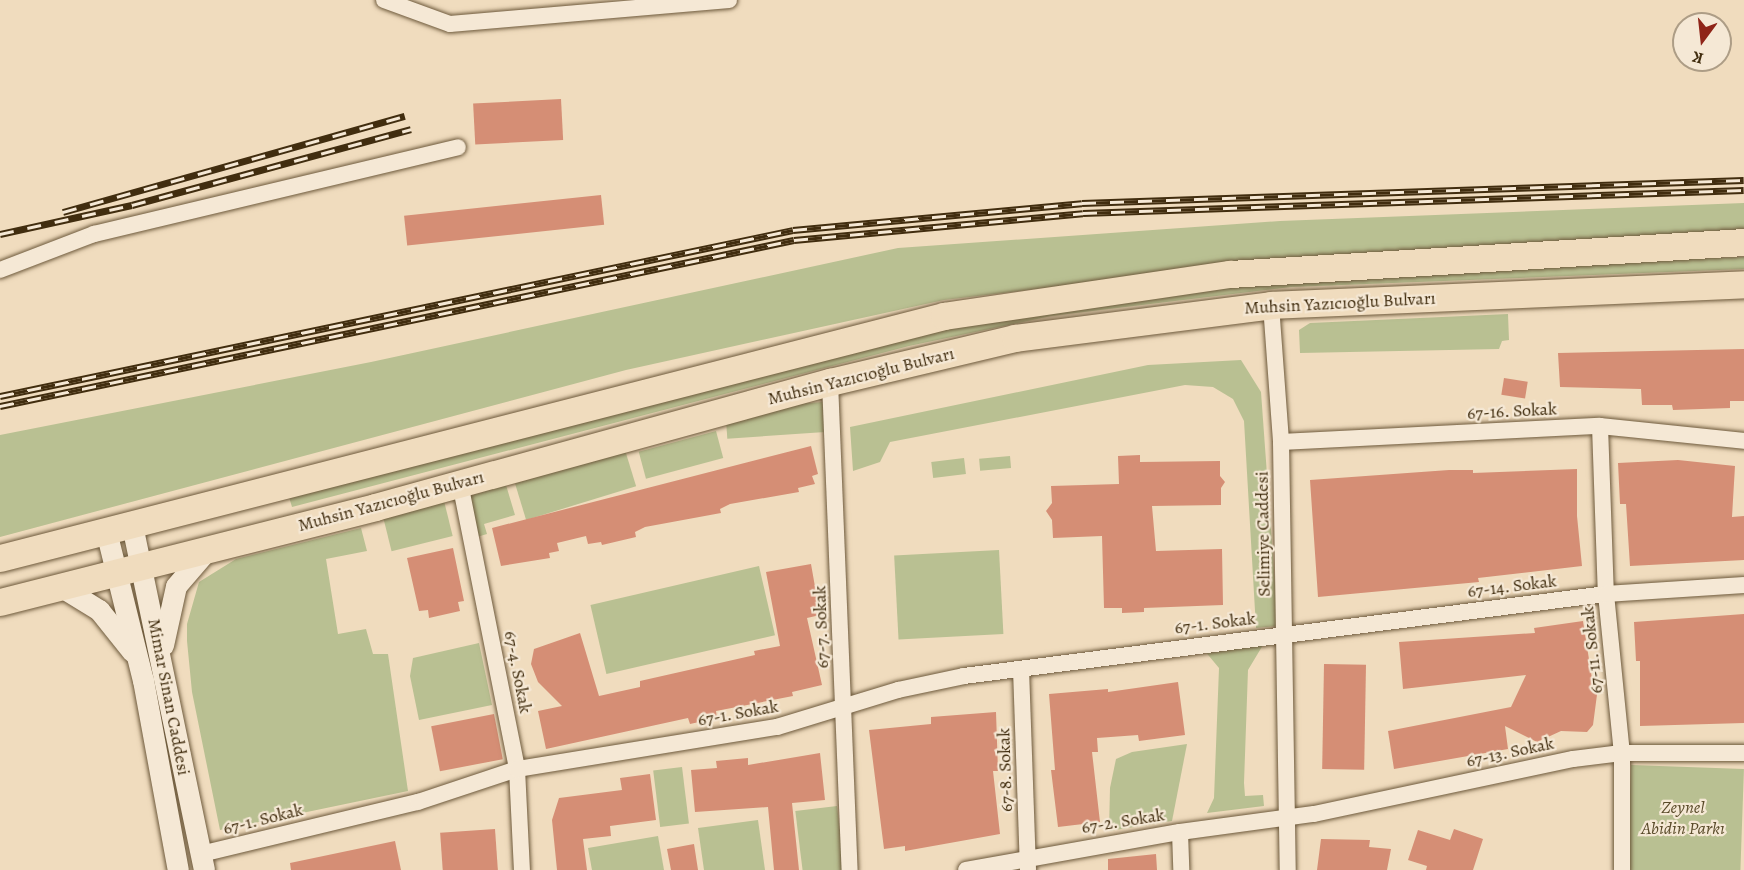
<!DOCTYPE html>
<html>
<head>
<meta charset="utf-8">
<style>
  body { margin:0 }
  #map { position:relative; width:1744px; height:870px; overflow:hidden; background:#f0dcbe; font-family:Alegreya,serif }
  div>[style] { position:absolute }
  .green>* { inset:0; background:#b9c092; transform-origin:0 0 }
  .building>* { inset:0; background:#d58e75; transform-origin:0 0 }
  .roads { filter:drop-shadow(0 0 2px #6d593b) drop-shadow(0 0 2px #6d593b) }
  .minor>* { height:16px; margin:-8px; padding:0 8px; transform-origin:8px; border-radius:8px; background:#f5e8d5 }
  .tertiary>* { height:21px; margin:-10.5px; padding:0 10.5px; transform-origin:10.5px; border-radius:10.5px; background:#f5e8d5 }
  .primary>* { height:27px; margin:-13.5px; padding:0 13.5px; transform-origin:13.5px; border-radius:13.5px; background:#f0dcbe }
  .rail>* { height:7px; margin-top:-3.5px; transform-origin:0; background:repeating-linear-gradient(90deg,#f5e8d5 0 14px,#412d0f 0 28px); box-sizing:border-box; border-block:2px solid #412d0f }
  span { translate:-50% -50%; white-space:nowrap; text-align:center; line-height:1.15; -webkit-text-stroke:4.5px #f5e8d5; paint-order:stroke }
  .street-label { font-size:18px; color:#412d0f }
  .park-label { font-size:18px; color:#594a29; font-style:italic }
  .north { position:absolute; left:1672px; top:12px; width:60px; height:60px; box-sizing:border-box; background:#f5e8d5; border:2px solid #ad9d86; border-radius:50%; rotate:195deg; font-size:16px; font-weight:700; line-height:24px; text-align:center; color:#412d0f }
  .north::after { content:''; display:block; margin:auto; width:21px; height:27px; background:#8f2418; clip-path:polygon(50% 0,100% 100%,50% 72%,0 100%) }
</style>
</head>
<body>
<div id="map">
  <div class="green">
    <div style="clip-path:polygon(1744px 203px,1744px 233px,1278px 261px,944px 300px,626px 370px,0 537px,0 435px,371px 362px,898px 248px,1280px 221px)"></div>
    <div style="clip-path:polygon(1744px 257px,1744px 269px,1291px 287px,1051px 316px,909px 346px,292px 507px,289px 497px,908px 336px,1175px 287px,1509px 265px)"></div>
    <div style="clip-path:polygon(1508px 314px,1509px 340px,1502px 341px,1499px 349px,1300px 353px,1299px 330px,1310px 323px)"></div>
    <div style="clip-path:polygon(1241px 360px,1261px 392px,1278px 626px,1256px 628px,1244px 421px,1233px 399px,1213px 387px,1185px 385px,890px 442px,880px 462px,853px 471px,850px 427px,1148px 365px)"></div>
    <div style="left:823px;top:402px;width:30px;height:98px;rotate:86deg"></div>
    <div style="left:716px;top:431px;width:28px;height:80px;rotate:75deg"></div>
    <div style="left:625px;top:450px;width:38px;height:115px;rotate:73deg"></div>
    <div style="left:1010px;top:456px;width:12px;height:31px;rotate:85deg"></div>
    <div style="left:964px;top:458px;width:16px;height:33px;rotate:83deg"></div>
    <div style="clip-path:polygon(506px 485px,515px 515px,484px 524px,487px 534px,477px 537px,466px 497px)"></div>
    <div style="left:444px;top:501px;width:36px;height:63px;rotate:76deg"></div>
    <div style="clip-path:polygon(361px 528px,367px 551px,326px 559px,338px 634px,366px 629px,373px 654px,388px 654px,408px 791px,220px 830px,192px 692px,187px 641px,187px 624px,199px 582px,236px 559px)"></div>
    <div style="left:999px;top:550px;width:84px;height:105px;rotate:87deg"></div>
    <div style="left:759px;top:566px;width:71px;height:173px;rotate:77deg"></div>
    <div style="clip-path:polygon(479px 643px,492px 705px,419px 720px,410px 676px,413px 658px)"></div>
    <div style="clip-path:polygon(1263px 645px,1248px 670px,1244px 783px,1245px 796px,1263px 795px,1264px 806px,1207px 813px,1214px 798px,1219px 668px,1204px 650px)"></div>
    <div style="clip-path:polygon(1187px 744px,1172px 821px,1109px 831px,1110px 788px,1116px 759px,1132px 752px)"></div>
    <div style="left:1631px;top:765px;width:113px;height:105px;rotate:2deg"></div>
    <div style="left:682px;top:767px;width:57px;height:29px;rotate:83deg"></div>
    <div style="left:837px;top:806px;width:64px;height:42px;rotate:83deg"></div>
    <div style="clip-path:polygon(758px 820px,765px 870px,704px 870px,698px 828px)"></div>
    <div style="clip-path:polygon(658px 836px,664px 870px,592px 870px,588px 848px)"></div>
  </div>
  <div class="building">
    <div style="left:561px;top:99px;width:41px;height:88px;rotate:87deg"></div>
    <div style="left:601px;top:195px;width:30px;height:198px;rotate:84deg"></div>
    <div style="clip-path:polygon(1744px 349px,1744px 401px,1730px 401px,1730px 408px,1673px 410px,1672px 405px,1642px 405px,1641px 389px,1560px 387px,1558px 353px)"></div>
    <div style="left:1504px;top:378px;width:24px;height:17px;rotate:9deg"></div>
    <div style="clip-path:polygon(811px 446px,818px 474px,812px 476px,815px 484px,798px 488px,799px 492px,730px 504px,720px 509px,721px 513px,645px 527px,635px 532px,636px 537px,602px 545px,601px 542px,588px 544px,586px 536px,557px 543px,559px 551px,549px 553px,550px 558px,501px 566px,492px 528px)"></div>
    <div style="clip-path:polygon(1140px 455px,1140px 462px,1220px 461px,1220px 476px,1225px 482px,1221px 488px,1221px 505px,1152px 506px,1156px 551px,1222px 549px,1223px 605px,1144px 608px,1144px 612px,1122px 613px,1122px 608px,1104px 608px,1102px 536px,1053px 538px,1052px 520px,1046px 511px,1052px 503px,1051px 486px,1119px 484px,1118px 456px)"></div>
    <div style="clip-path:polygon(1678px 460px,1735px 466px,1732px 517px,1744px 516px,1744px 560px,1630px 566px,1626px 504px,1620px 504px,1618px 463px)"></div>
    <div style="clip-path:polygon(1577px 469px,1577px 516px,1582px 566px,1478px 578px,1479px 582px,1318px 597px,1310px 480px,1449px 470px,1473px 470px,1473px 473px)"></div>
    <div style="clip-path:polygon(453px 548px,464px 601px,458px 602px,460px 611px,429px 618px,428px 610px,419px 611px,407px 558px)"></div>
    <div style="clip-path:polygon(811px 564px,820px 615px,807px 618px,822px 685px,792px 692px,793px 696px,716px 711px,717px 718px,690px 724px,688px 718px,546px 749px,538px 711px,562px 706px,538px 682px,531px 664px,534px 649px,580px 633px,599px 696px,640px 687px,640px 681px,755px 655px,754px 651px,780px 646px,766px 572px)"></div>
    <div style="clip-path:polygon(1744px 614px,1744px 723px,1640px 726px,1640px 661px,1636px 661px,1634px 622px)"></div>
    <div style="clip-path:polygon(1583px 621px,1593px 685px,1598px 687px,1593px 725px,1587px 732px,1561px 731px,1537px 742px,1505px 726px,1508px 749px,1394px 769px,1388px 731px,1511px 707px,1526px 675px,1403px 689px,1399px 642px,1535px 633px,1534px 628px)"></div>
    <div style="left:1324px;top:664px;width:42px;height:105px;rotate:1deg"></div>
    <div style="clip-path:polygon(1178px 682px,1185px 735px,1139px 741px,1138px 735px,1097px 738px,1098px 752px,1092px 752px,1100px 822px,1058px 827px,1051px 770px,1055px 770px,1049px 694px,1108px 689px,1108px 692px)"></div>
    <div style="clip-path:polygon(996px 712px,998px 771px,993px 771px,1000px 834px,905px 851px,905px 846px,884px 849px,869px 730px,931px 724px,931px 717px)"></div>
    <div style="left:494px;top:714px;width:46px;height:64px;rotate:79deg"></div>
    <div style="clip-path:polygon(820px 753px,825px 800px,792px 803px,799px 870px,774px 870px,768px 807px,695px 812px,691px 770px,717px 768px,716px 761px,748px 758px,748px 765px)"></div>
    <div style="clip-path:polygon(650px 774px,656px 820px,610px 826px,611px 836px,583px 839px,587px 870px,557px 870px,552px 820px,559px 798px,622px 790px,620px 778px)"></div>
    <div style="left:495px;top:829px;width:41px;height:55px;rotate:86deg"></div>
    <div style="clip-path:polygon(1454px 829px,1483px 839px,1473px 870px,1426px 870px,1427px 866px,1408px 860px,1418px 830px,1450px 840px)"></div>
    <div style="clip-path:polygon(1321px 839px,1370px 840px,1369px 847px,1391px 849px,1387px 870px,1317px 870px)"></div>
    <div style="clip-path:polygon(395px 841px,401px 870px,291px 870px,290px 863px)"></div>
    <div style="clip-path:polygon(694px 844px,698px 870px,671px 870px,667px 849px)"></div>
    <div style="clip-path:polygon(1156px 854px,1157px 870px,1108px 870px,1108px 859px)"></div>
  </div>
  <div class="roads">
    <div class="minor">
      <div style="left:384px;top:0;width:70px;rotate:20deg"></div>
      <div style="left:450px;top:24px;width:280px;rotate:-4.9deg"></div>
      <div style="left:0;top:270px;width:101px;rotate:-21deg"></div>
      <div style="left:94px;top:234px;width:374px;rotate:-13.4deg"></div>
      <div style="left:1271px;top:305px;width:137px;rotate:85.8deg"></div>
      <div style="left:1281px;top:442px;width:428px;rotate:89.1deg"></div>
      <div style="left:830px;top:382px;width:488px;rotate:87.7deg"></div>
      <div style="left:1600px;top:426px;width:168px;rotate:88deg"></div>
      <div style="left:1606px;top:594px;width:160px;rotate:84.3deg"></div>
      <div style="left:1622px;top:753px;width:117px;rotate:90deg"></div>
      <div style="left:1281px;top:442px;width:319px;rotate:-2.9deg"></div>
      <div style="left:1600px;top:426px;width:145px;rotate:5.9deg"></div>
      <div style="left:460px;top:483px;width:292px;rotate:78.7deg"></div>
      <div style="left:517px;top:769px;width:101px;rotate:87.2deg"></div>
      <div style="left:1021px;top:669px;width:201px;rotate:88deg"></div>
      <div style="left:1180px;top:832px;width:38px;rotate:88deg"></div>
      <div style="left:201px;top:854px;width:223px;rotate:-13.5deg"></div>
      <div style="left:418px;top:802px;width:104px;rotate:-18.4deg"></div>
      <div style="left:517px;top:769px;width:263px;rotate:-9.2deg"></div>
      <div style="left:777px;top:727px;width:127px;rotate:-17deg"></div>
      <div style="left:898px;top:690px;width:67px;rotate:-12deg"></div>
      <div style="left:964px;top:676px;width:647px;rotate:-7.28deg"></div>
      <div style="left:1606px;top:594px;width:138px;rotate:-3.7deg"></div>
      <div style="left:966px;top:870px;width:217px;rotate:-10.1deg"></div>
      <div style="left:1180px;top:832px;width:135px;rotate:-7.7deg"></div>
      <div style="left:1314px;top:814px;width:265px;rotate:-12deg"></div>
      <div style="left:1573px;top:759px;width:49px;rotate:-7deg"></div>
      <div style="left:1622px;top:753px;width:122px"></div>
    </div>
    <div class="tertiary">
      <div style="left:132px;top:525px;width:352px;rotate:78.2deg"></div>
      <div style="left:106px;top:531px;width:154px;rotate:76.1deg"></div>
      <div style="left:143px;top:680px;width:193px;rotate:79.6deg"></div>
      <div style="left:60px;top:586px;width:46px;rotate:31.6deg"></div>
      <div style="left:99px;top:610px;width:53px;rotate:51.2deg"></div>
      <div style="left:163px;top:645px;width:60px;rotate:-77.6deg"></div>
      <div style="left:176px;top:586px;width:46px;rotate:-49.4deg"></div>
    </div>
    <div class="primary">
      <div style="left:0;top:558px;width:975px;rotate:-14.38deg"></div>
      <div style="left:944px;top:316px;width:289px;rotate:-8.4deg"></div>
      <div style="left:1230px;top:274px;width:515px;rotate:-3.56deg"></div>
      <div style="left:0;top:602px;width:387px;rotate:-14.2deg"></div>
      <div style="left:375px;top:507px;width:472px;rotate:-15.4deg"></div>
      <div style="left:830px;top:382px;width:190px;rotate:-13.4deg"></div>
      <div style="left:1015px;top:338px;width:258px;rotate:-7.3deg"></div>
      <div style="left:1271px;top:305px;width:473px;rotate:-2.5deg"></div>
    </div>
  </div>
  <div class="rail">
    <div style="left:63px;top:212px;width:355px;rotate:-15.7deg"></div>
    <div style="left:0;top:234px;width:135px;rotate:-12.4deg"></div>
    <div style="left:132px;top:205px;width:289px;rotate:-15.2deg"></div>
    <div style="left:0;top:396px;width:810px;rotate:-11.82deg"></div>
    <div style="left:793px;top:230px;width:290px;rotate:-5.3deg"></div>
    <div style="left:1082px;top:203px;width:662px;rotate:-1.99deg"></div>
    <div style="left:0;top:406px;width:811px;rotate:-11.81deg"></div>
    <div style="left:794px;top:240px;width:290px;rotate:-5.3deg"></div>
    <div style="left:1083px;top:213px;width:661px;rotate:-1.99deg"></div>
  </div>
  <div class="street-label">
    <span style="left:1340px;top:303px;rotate:-3deg">Muhsin Yazıcıoğlu Bulvarı</span>
    <span style="left:861px;top:376px;rotate:-14deg">Muhsin Yazıcıoğlu Bulvarı</span>
    <span style="left:1512px;top:411px;rotate:-3deg">67-16. Sokak</span>
    <span style="left:391px;top:501px;rotate:-15deg">Muhsin Yazıcıoğlu Bulvarı</span>
    <span style="left:1263px;top:534px;rotate:-91deg">Selimiye Caddesi</span>
    <span style="left:1512px;top:586px;rotate:-7deg">67-14. Sokak</span>
    <span style="left:1215px;top:623px;rotate:-7deg">67-1. Sokak</span>
    <span style="left:821px;top:627px;rotate:-92deg">67-7. Sokak</span>
    <span style="left:1592px;top:650px;rotate:-96deg">67-11. Sokak</span>
    <span style="left:518px;top:672px;rotate:79deg">67-4. Sokak</span>
    <span style="left:169px;top:697px;rotate:79deg">Mimar Sinan Caddesi</span>
    <span style="left:738px;top:713px;rotate:-10deg">67-1. Sokak</span>
    <span style="left:1510px;top:752px;rotate:-12deg">67-13. Sokak</span>
    <span style="left:1005px;top:770px;rotate:-92deg">67-8. Sokak</span>
    <span style="left:263px;top:819px;rotate:-14deg">67-1. Sokak</span>
    <span style="left:1123px;top:821px;rotate:-9deg">67-2. Sokak</span>
  </div>
  <div class="park-label">
    <span style="left:1683px;top:818px">Zeynel<br>Abidin Parkı</span>
  </div>
  <div class="north">K</div>
</div>
</body>
</html>
